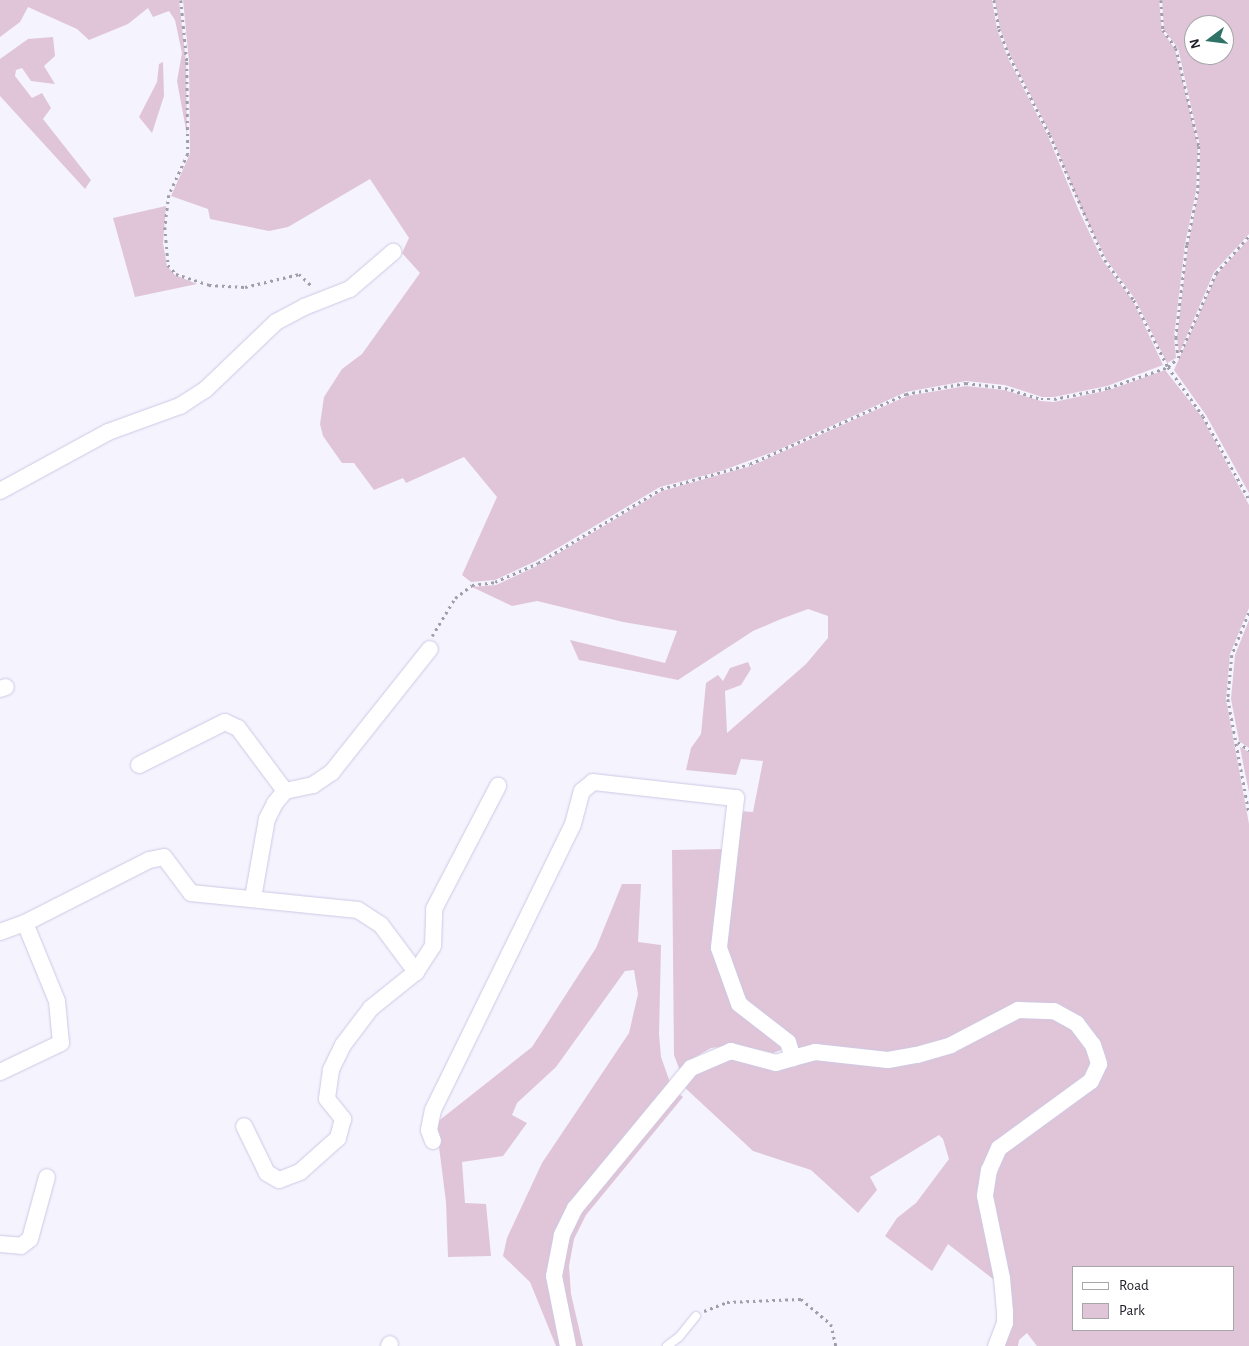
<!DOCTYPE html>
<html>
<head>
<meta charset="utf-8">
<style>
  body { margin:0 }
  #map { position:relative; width:1249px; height:1346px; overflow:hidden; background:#f4f3fe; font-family:"Alegreya Sans",sans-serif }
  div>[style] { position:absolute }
  .green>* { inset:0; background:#e0c5d8 }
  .path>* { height:2.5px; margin-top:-1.25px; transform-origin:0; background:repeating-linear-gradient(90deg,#a09ea9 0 2.5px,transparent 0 6.5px) }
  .roads { filter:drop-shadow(0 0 1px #cdc9e4) drop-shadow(0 0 1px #cdc9e4) }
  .service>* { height:8px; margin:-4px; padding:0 4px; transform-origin:4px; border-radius:4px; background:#fff }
  .minor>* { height:16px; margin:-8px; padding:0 8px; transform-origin:8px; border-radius:8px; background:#fff }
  span { translate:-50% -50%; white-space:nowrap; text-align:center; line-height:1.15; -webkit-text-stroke:5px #fff; paint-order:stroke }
  .legend { position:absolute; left:1072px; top:1266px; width:162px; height:65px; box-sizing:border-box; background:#fff; border:1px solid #a7a6aa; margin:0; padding:6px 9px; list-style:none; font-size:15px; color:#22202a }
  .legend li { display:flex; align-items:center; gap:10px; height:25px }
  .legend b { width:25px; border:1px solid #a7a6aa }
  .north { position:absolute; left:1184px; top:15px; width:50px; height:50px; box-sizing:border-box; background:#fff; border:1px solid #a7a6aa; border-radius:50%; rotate:255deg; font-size:14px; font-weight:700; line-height:20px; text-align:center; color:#22202a }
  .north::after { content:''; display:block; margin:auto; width:18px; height:22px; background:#2f7366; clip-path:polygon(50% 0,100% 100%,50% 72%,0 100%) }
</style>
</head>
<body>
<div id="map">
  <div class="green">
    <div style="clip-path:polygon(0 0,179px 0,186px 62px,187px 135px,177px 81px,182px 53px,175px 20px,169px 11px,153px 17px,148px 8px,128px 24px,89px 40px,77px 29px,28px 7px,20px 22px,0 37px)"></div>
    <div style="clip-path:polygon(183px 0,992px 0,997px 29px,1008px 58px,1048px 136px,1079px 211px,1103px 261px,1133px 301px,1163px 365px,1107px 386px,1054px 397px,1042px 397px,1005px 385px,966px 381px,906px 392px,776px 451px,721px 471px,660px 487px,536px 561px,495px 580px,471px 582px,462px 575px,497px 497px,464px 457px,406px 483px,403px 478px,374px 490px,354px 463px,342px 463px,323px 436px,320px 424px,324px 397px,342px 369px,362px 354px,420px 273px,402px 253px,409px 238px,370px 179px,288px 227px,269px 231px,210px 219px,208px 209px,171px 196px,190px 154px,189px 62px)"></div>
    <div style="clip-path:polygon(995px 0,1159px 0,1162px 31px,1175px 49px,1198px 146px,1196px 191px,1185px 244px,1174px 337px,1176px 358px,1167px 363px,1135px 299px,1106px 259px,1082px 210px,1051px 135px,1011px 57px,1000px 29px)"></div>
    <div style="clip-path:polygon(evenodd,1162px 0,1249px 0,1249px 234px,1214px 272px,1179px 354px,1177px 337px,1188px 245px,1199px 191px,1200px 146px,1178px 48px,1164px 30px,1162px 0,1194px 25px,1224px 25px,1224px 55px,1194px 55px,1194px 25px)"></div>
    <div style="clip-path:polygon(53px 37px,55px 56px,44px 66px,55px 84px,31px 81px,22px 68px,16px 70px,15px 76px,32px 98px,42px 93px,51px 108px,43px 119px,91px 180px,85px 189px,0 96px,0 59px,28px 39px)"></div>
    <div style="clip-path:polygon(163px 62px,164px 96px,152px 133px,139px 117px,157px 82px,159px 64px)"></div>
    <div style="clip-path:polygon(166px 206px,163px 243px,167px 266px,175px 275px,197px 284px,135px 297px,113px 218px)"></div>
    <div style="clip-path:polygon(1249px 239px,1249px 493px,1206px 415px,1174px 370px,1217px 274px)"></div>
    <div style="clip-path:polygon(evenodd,1165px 370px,1202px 417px,1249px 505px,1249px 608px,1230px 654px,1226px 699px,1249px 824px,1249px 1346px,1037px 1346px,1027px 1333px,1019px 1340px,1018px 1346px,1001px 1346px,1009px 1329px,1010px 1309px,990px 1200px,991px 1175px,1003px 1148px,1097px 1084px,1103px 1063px,1095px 1041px,1081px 1019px,1059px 1007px,1031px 1004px,1014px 1009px,948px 1043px,886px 1058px,856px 1057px,860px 1064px,882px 1064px,934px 1056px,955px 1049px,994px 1025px,1030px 1015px,1045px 1015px,1068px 1024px,1088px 1048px,1094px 1063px,1085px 1080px,1073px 1093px,1000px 1144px,989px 1157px,983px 1203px,1002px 1286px,948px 1244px,932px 1271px,885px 1236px,897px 1218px,916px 1203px,949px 1159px,943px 1139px,939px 1135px,870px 1177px,877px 1190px,858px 1213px,811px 1170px,753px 1151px,682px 1085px,698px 1069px,728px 1056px,774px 1068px,793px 1063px,796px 1051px,789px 1035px,754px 1008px,743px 994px,727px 960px,723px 939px,739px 811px,753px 812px,763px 761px,741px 759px,736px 775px,686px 770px,691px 748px,701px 734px,706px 683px,718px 675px,723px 681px,730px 668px,748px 662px,751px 669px,741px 685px,725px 691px,727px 733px,806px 664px,828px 638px,828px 616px,808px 609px,781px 619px,753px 631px,678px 680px,579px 660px,570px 640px,665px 663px,677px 631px,623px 622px,537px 601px,512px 606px,472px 587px,496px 585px,539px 565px,662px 491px,751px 466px,907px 396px,966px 386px,1004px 390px,1041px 401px,1054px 402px,1109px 390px,1165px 370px,1073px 1267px,1233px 1267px,1233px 1330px,1073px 1330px,1073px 1267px)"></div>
    <div style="clip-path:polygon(1249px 620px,1249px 748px,1239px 741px,1231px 699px,1235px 655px)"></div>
    <div style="clip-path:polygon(1240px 747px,1249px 752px,1249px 792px,1244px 768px)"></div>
    <div style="clip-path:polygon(723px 849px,720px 971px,783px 1044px,781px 1050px,773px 1053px,738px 1045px,711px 1048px,692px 1059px,680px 1071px,674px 1055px,672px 850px)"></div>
    <div style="clip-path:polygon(622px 884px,641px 884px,638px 942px,661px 945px,659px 1034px,661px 1057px,672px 1088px,558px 1231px,564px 1346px,556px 1346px,530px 1282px,503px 1256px,507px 1238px,542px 1163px,629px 1033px,638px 994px,634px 970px,625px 971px,556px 1067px,517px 1103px,512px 1115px,527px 1123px,503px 1156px,462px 1162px,465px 1203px,486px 1204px,491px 1256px,448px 1257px,446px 1202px,436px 1123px,532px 1047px,596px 948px)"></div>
    <div style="clip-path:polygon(678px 1093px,683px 1097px,586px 1215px,574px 1239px,569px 1266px,571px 1294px,583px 1346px,573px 1346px,559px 1272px,566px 1235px,583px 1207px)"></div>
  </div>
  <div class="path">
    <div style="left:181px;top:0;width:62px;rotate:84.5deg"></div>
    <div style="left:187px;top:62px;width:92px;rotate:89.4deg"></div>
    <div style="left:188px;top:154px;width:45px;rotate:114.9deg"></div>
    <div style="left:169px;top:195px;width:32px;rotate:97deg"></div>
    <div style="left:165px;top:227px;width:38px;rotate:85deg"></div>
    <div style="left:168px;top:265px;width:12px;rotate:48deg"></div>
    <div style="left:176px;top:274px;width:35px;rotate:18deg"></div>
    <div style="left:209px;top:285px;width:36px;rotate:3deg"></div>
    <div style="left:245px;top:287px;width:56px;rotate:-13.5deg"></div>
    <div style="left:299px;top:274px;width:19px;rotate:43deg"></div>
    <div style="left:994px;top:0;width:29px;rotate:80deg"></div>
    <div style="left:999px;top:29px;width:30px;rotate:69deg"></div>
    <div style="left:1010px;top:57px;width:88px;rotate:62.9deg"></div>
    <div style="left:1050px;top:135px;width:137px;rotate:66.3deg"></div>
    <div style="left:1105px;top:260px;width:49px;rotate:54.1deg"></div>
    <div style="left:1134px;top:300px;width:75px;rotate:63.1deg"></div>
    <div style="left:1168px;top:367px;width:60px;rotate:54.5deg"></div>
    <div style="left:1203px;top:416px;width:95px;rotate:61deg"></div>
    <div style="left:1161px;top:0;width:30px;rotate:86deg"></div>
    <div style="left:1163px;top:30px;width:22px;rotate:54deg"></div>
    <div style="left:1176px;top:48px;width:101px;rotate:76.8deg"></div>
    <div style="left:1199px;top:146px;width:45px;rotate:91.3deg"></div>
    <div style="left:1198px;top:191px;width:55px;rotate:101.5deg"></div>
    <div style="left:1187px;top:245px;width:93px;rotate:96.8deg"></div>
    <div style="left:1176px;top:337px;width:20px;rotate:84deg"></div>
    <div style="left:1249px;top:613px;width:45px;rotate:112deg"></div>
    <div style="left:1232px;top:655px;width:44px;rotate:95.2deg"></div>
    <div style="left:1228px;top:699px;width:115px;rotate:79.5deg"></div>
    <div style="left:432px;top:636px;width:44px;rotate:-58.8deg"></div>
    <div style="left:455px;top:598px;width:21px;rotate:-37deg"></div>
    <div style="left:472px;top:585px;width:23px;rotate:-7deg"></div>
    <div style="left:495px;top:582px;width:47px;rotate:-23.8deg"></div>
    <div style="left:538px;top:563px;width:144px;rotate:-31deg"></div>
    <div style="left:661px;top:489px;width:92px;rotate:-15.7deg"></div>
    <div style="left:750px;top:464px;width:171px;rotate:-24.2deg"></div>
    <div style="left:906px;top:394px;width:61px;rotate:-10.4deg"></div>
    <div style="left:966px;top:383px;width:39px;rotate:7deg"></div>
    <div style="left:1005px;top:388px;width:38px;rotate:17deg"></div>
    <div style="left:1041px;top:399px;width:13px"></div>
    <div style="left:1054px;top:399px;width:55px;rotate:-11.5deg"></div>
    <div style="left:1108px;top:388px;width:64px;rotate:-19.3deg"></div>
    <div style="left:1168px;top:367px;width:13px;rotate:-42deg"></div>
    <div style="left:1178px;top:358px;width:93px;rotate:-65.9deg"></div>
    <div style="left:1216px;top:273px;width:50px;rotate:-48.3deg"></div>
    <div style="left:1238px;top:742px;width:14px;rotate:36deg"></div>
    <div style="left:704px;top:1311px;width:25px;rotate:-21deg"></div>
    <div style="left:727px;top:1302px;width:74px;rotate:-2.3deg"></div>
    <div style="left:801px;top:1299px;width:39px;rotate:40deg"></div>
    <div style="left:831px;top:1324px;width:23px;rotate:77deg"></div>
  </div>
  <div class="roads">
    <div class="service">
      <div style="left:667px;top:1346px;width:15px;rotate:-37deg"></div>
      <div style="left:679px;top:1337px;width:27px;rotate:-51deg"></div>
    </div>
    <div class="minor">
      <div style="left:0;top:491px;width:123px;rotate:-28.6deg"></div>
      <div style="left:108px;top:432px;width:77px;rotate:-19.9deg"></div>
      <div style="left:180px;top:406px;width:30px;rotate:-33deg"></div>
      <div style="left:205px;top:390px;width:98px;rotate:-43.8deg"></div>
      <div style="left:276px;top:322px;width:32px;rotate:-28deg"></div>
      <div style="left:304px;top:307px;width:49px;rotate:-21.4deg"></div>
      <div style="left:350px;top:289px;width:57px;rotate:-40.7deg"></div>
      <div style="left:0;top:689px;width:6px;rotate:-18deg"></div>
      <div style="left:139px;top:765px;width:96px;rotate:-26.6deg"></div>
      <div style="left:225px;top:722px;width:14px;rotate:25deg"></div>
      <div style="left:238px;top:728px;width:79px;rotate:53.3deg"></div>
      <div style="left:253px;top:898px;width:80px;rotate:-80deg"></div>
      <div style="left:267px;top:819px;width:18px;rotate:-63deg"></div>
      <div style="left:275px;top:803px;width:16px;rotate:-50deg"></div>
      <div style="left:285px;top:791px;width:29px;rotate:-12deg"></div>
      <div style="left:313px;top:785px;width:23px;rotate:-34deg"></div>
      <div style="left:332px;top:772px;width:157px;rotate:-51.5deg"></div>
      <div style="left:25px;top:923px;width:139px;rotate:-26.9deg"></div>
      <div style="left:149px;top:860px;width:15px;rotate:-11deg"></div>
      <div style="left:164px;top:857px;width:45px;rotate:53.1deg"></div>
      <div style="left:191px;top:893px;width:168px;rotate:5.8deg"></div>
      <div style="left:358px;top:910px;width:27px;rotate:33deg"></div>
      <div style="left:381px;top:925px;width:59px;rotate:53.3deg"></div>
      <div style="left:416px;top:972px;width:58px;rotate:141.3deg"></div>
      <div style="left:371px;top:1008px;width:46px;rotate:127.1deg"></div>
      <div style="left:343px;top:1045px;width:28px;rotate:116deg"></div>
      <div style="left:331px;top:1070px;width:29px;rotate:98deg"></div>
      <div style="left:327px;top:1099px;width:26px;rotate:51deg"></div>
      <div style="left:343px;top:1119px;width:20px;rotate:105deg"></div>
      <div style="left:338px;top:1138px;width:51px;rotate:138.2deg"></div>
      <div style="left:300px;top:1172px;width:22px;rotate:159deg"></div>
      <div style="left:279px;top:1180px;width:14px;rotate:-150deg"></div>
      <div style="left:267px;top:1173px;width:52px;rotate:-116.1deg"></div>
      <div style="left:0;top:932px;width:27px;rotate:-20deg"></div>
      <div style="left:25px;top:923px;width:84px;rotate:67.7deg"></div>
      <div style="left:57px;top:1001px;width:42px;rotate:84.6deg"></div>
      <div style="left:61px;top:1043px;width:68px;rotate:154.6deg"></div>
      <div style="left:416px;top:972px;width:31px;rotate:-57deg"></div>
      <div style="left:433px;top:946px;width:37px;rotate:-88deg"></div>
      <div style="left:434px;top:909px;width:139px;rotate:-62.5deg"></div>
      <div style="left:793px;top:1058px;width:23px;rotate:-15deg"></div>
      <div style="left:815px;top:1052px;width:73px;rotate:6.3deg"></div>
      <div style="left:888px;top:1060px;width:29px;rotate:-10deg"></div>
      <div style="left:917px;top:1055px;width:35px;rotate:-16deg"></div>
      <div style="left:951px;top:1045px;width:76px;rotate:-27.6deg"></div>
      <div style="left:1018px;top:1010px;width:36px;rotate:2deg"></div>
      <div style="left:1054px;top:1011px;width:26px;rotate:29deg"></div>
      <div style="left:1077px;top:1024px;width:26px;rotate:53deg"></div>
      <div style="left:1093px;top:1045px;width:20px;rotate:72deg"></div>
      <div style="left:1099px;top:1064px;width:19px;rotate:115deg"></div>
      <div style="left:1091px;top:1081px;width:114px;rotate:143.9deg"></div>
      <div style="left:999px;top:1148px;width:24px;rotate:114deg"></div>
      <div style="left:989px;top:1170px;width:26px;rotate:99deg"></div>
      <div style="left:985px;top:1196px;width:84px;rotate:78.3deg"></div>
      <div style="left:1002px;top:1278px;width:33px;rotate:85deg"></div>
      <div style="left:1005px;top:1311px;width:12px;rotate:90deg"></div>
      <div style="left:1005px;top:1323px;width:25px;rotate:111deg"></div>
      <div style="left:433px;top:1141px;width:12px;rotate:-110deg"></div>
      <div style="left:429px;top:1130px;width:20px;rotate:-79deg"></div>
      <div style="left:433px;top:1110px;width:318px;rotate:-63.9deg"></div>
      <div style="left:573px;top:824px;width:34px;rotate:-75deg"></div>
      <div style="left:582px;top:791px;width:14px;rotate:-39deg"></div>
      <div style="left:593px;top:782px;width:144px;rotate:6.4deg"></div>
      <div style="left:736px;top:798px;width:151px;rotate:96.5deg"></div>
      <div style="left:719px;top:948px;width:59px;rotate:70.3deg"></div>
      <div style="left:739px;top:1004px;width:62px;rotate:37.8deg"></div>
      <div style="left:788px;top:1042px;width:17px;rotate:73deg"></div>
      <div style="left:793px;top:1058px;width:18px;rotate:164deg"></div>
      <div style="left:776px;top:1063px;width:47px;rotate:-165.1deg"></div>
      <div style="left:731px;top:1051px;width:43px;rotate:157deg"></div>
      <div style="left:691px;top:1068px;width:182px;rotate:129.6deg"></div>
      <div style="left:575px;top:1208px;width:30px;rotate:116deg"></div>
      <div style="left:562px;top:1235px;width:42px;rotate:101deg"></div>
      <div style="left:554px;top:1276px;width:71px;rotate:78.7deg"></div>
      <div style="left:0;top:1244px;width:21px;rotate:5deg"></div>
      <div style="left:21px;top:1246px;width:11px;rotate:-38deg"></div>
      <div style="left:30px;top:1239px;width:64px;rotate:-74.7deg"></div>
      <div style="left:389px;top:1346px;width:2px;rotate:-63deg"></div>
    </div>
  </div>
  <ul class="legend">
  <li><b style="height:6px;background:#fff"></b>Road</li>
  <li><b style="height:14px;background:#e0c5d8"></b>Park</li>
  </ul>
  <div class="north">N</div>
</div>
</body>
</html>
